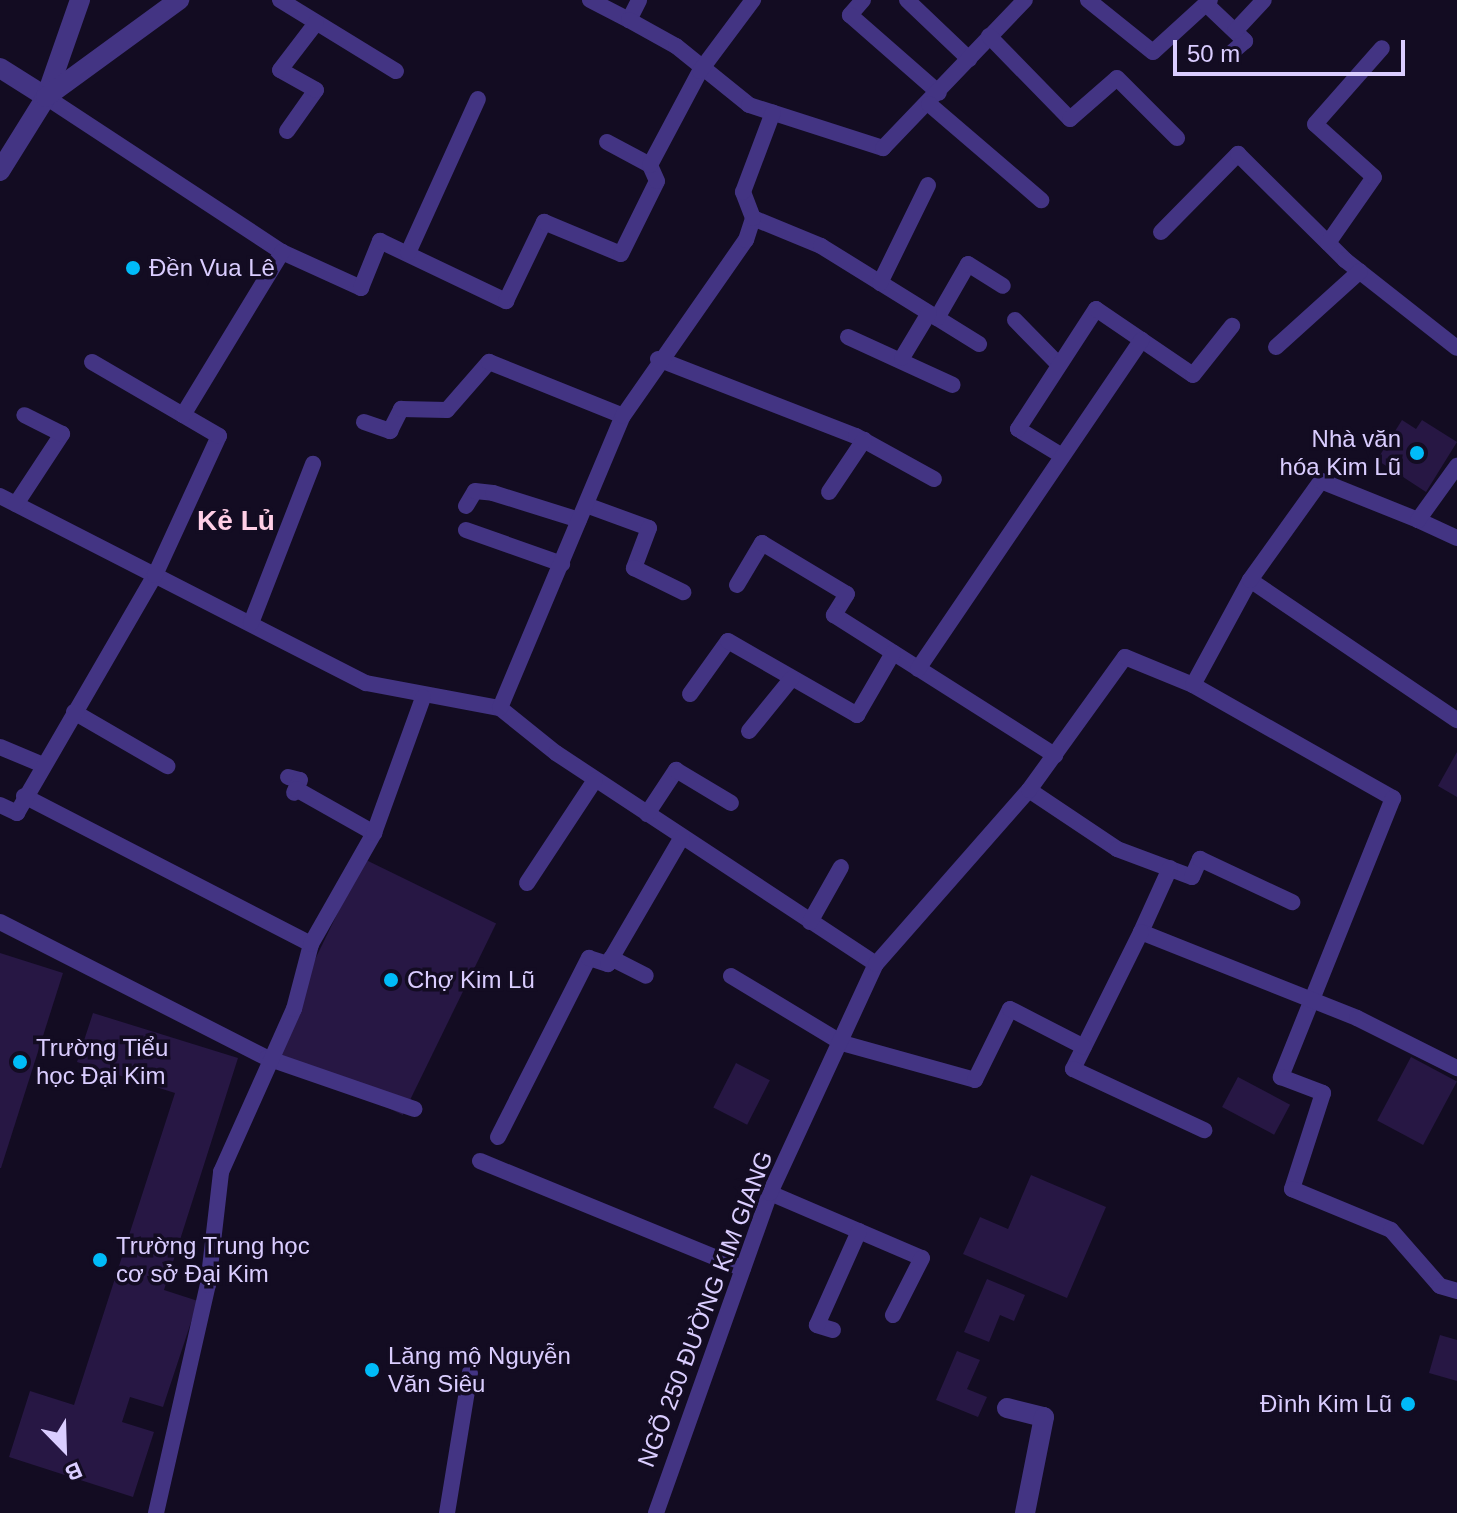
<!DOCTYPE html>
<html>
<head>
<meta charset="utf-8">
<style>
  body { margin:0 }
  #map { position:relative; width:1457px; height:1513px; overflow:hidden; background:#130c22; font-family:Arial,sans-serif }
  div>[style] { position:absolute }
  .building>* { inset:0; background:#271744; transform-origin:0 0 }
  .lane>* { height:16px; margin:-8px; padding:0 8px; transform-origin:8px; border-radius:8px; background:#433483 }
  .street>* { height:20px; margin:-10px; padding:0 10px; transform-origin:10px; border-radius:10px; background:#433483 }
  .dots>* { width:22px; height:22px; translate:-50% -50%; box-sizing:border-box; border:4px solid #130c22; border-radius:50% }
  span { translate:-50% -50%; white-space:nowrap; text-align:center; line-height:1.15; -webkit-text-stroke:7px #130c22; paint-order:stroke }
  .poi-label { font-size:24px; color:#dacdff }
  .left { translate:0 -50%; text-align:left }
  .right { translate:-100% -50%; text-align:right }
  .street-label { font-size:24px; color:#dacdff }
  .quarter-label { font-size:28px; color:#ffcfe6; font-weight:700 }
  .north { position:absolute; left:24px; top:1409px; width:80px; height:80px; -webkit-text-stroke:6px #130c22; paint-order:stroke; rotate:157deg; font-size:22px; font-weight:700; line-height:32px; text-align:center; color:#dacdff }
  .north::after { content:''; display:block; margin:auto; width:28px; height:36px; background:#dacdff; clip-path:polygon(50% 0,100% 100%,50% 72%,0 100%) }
  .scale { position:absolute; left:1173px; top:40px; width:232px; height:36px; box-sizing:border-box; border:4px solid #dacdff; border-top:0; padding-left:10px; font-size:24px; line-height:28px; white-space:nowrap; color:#dacdff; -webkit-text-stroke:6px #130c22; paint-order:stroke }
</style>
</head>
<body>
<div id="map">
  <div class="building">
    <div style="clip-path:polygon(1402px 420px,1416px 429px,1422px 420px,1457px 442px,1426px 492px,1377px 460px)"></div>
    <div style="clip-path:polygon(1457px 752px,1457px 797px,1438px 786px)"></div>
    <div style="left:364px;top:859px;width:147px;height:213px;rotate:26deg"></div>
    <div style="clip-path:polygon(0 953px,63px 973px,1px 1168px,0 1168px)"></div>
    <div style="clip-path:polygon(93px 1013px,238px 1058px,164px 1290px,198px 1301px,163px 1407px,130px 1397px,122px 1422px,154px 1432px,133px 1497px,9px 1457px,30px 1391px,74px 1405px,175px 1093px,77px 1062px)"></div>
    <div style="left:1411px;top:1057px;width:52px;height:72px;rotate:28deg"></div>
    <div style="left:736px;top:1063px;width:38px;height:50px;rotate:27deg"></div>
    <div style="left:1238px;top:1077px;width:59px;height:34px;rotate:28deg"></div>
    <div style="clip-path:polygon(1031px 1175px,1106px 1207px,1067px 1298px,963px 1254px,980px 1217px,1008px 1229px)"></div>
    <div style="clip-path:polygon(987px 1279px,1025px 1295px,1014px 1321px,1000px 1315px,989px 1342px,964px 1332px)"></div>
    <div style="clip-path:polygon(1440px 1335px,1457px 1340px,1457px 1381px,1429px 1373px)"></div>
    <div style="clip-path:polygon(957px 1351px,980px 1360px,967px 1389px,987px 1397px,978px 1417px,936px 1400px)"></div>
  </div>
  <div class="lane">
    <div style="left:280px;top:0;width:136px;rotate:31.5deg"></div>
    <div style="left:590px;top:0;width:44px;rotate:27.1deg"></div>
    <div style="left:629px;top:20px;width:22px;rotate:-63deg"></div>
    <div style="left:863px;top:0;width:20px;rotate:131deg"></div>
    <div style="left:850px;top:15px;width:118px;rotate:41.2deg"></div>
    <div style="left:907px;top:0;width:86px;rotate:43.6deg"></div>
    <div style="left:1088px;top:0;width:83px;rotate:38.7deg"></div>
    <div style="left:1153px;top:52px;width:77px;rotate:-42.4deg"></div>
    <div style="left:1206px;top:4px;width:54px;rotate:43.5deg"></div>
    <div style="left:1245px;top:41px;width:21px;rotate:139deg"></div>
    <div style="left:629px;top:20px;width:54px;rotate:29deg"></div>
    <div style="left:676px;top:46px;width:94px;rotate:38.9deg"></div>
    <div style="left:749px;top:105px;width:141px;rotate:17.8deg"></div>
    <div style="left:883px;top:148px;width:205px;rotate:-46.2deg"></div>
    <div style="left:1235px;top:31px;width:42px;rotate:-46.9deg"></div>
    <div style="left:989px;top:36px;width:116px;rotate:45.7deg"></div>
    <div style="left:1070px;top:119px;width:62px;rotate:-41.1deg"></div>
    <div style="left:1117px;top:78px;width:85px;rotate:45deg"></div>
    <div style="left:46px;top:97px;width:282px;rotate:33.3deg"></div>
    <div style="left:282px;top:252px;width:87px;rotate:24.5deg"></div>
    <div style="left:361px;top:288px;width:51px;rotate:-68deg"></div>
    <div style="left:380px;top:241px;width:140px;rotate:25.5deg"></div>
    <div style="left:506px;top:301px;width:88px;rotate:-64.3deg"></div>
    <div style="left:544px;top:222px;width:83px;rotate:22.6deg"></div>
    <div style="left:621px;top:254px;width:81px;rotate:-63.7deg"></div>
    <div style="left:657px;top:181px;width:17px;rotate:-114deg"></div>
    <div style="left:929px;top:104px;width:148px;rotate:40.6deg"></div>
    <div style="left:287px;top:131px;width:50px;rotate:-54.7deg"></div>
    <div style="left:316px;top:90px;width:41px;rotate:-150.9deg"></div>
    <div style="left:280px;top:70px;width:59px;rotate:-52.5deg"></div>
    <div style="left:607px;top:142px;width:49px;rotate:28.1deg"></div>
    <div style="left:650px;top:165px;width:106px;rotate:-62deg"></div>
    <div style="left:700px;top:71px;width:89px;rotate:-53.3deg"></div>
    <div style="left:753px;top:218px;width:74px;rotate:22.4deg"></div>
    <div style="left:821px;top:246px;width:186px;rotate:31.8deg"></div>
    <div style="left:1161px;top:232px;width:110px;rotate:-45.4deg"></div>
    <div style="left:1238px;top:154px;width:151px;rotate:44.7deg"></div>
    <div style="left:1345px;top:260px;width:142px;rotate:38.2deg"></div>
    <div style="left:1328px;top:243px;width:80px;rotate:-55.1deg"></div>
    <div style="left:1374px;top:177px;width:79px;rotate:-138.1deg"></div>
    <div style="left:1315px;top:124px;width:101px;rotate:-48.6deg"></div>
    <div style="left:408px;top:253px;width:169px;rotate:-65.6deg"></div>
    <div style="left:880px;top:283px;width:109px;rotate:-63.9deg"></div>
    <div style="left:937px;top:318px;width:62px;rotate:-60.1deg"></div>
    <div style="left:968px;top:264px;width:41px;rotate:32.2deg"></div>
    <div style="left:1015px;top:320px;width:63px;rotate:45.6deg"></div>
    <div style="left:848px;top:337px;width:115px;rotate:24.6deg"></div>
    <div style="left:1276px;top:347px;width:113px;rotate:-42.1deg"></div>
    <div style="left:902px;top:358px;width:52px;rotate:-59deg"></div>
    <div style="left:658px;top:359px;width:212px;rotate:21.3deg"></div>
    <div style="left:856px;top:436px;width:89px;rotate:28.9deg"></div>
    <div style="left:92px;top:362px;width:105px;rotate:30.2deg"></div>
    <div style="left:364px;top:422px;width:28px;rotate:19deg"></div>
    <div style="left:390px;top:431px;width:25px;rotate:-63deg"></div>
    <div style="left:401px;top:409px;width:46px;rotate:1.2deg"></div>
    <div style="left:447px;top:410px;width:64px;rotate:-48.8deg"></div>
    <div style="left:489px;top:362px;width:144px;rotate:21.9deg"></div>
    <div style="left:1059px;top:454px;width:48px;rotate:-148.6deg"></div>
    <div style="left:1018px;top:429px;width:143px;rotate:-57deg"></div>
    <div style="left:1096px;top:309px;width:117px;rotate:34.2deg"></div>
    <div style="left:1193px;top:375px;width:63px;rotate:-51.5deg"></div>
    <div style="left:829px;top:492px;width:63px;rotate:-56.1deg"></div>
    <div style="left:0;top:496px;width:411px;rotate:27.1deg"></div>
    <div style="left:366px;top:683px;width:136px;rotate:10.6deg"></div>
    <div style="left:500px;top:708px;width:72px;rotate:38.8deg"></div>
    <div style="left:556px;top:753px;width:383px;rotate:33.4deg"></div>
    <div style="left:16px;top:504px;width:84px;rotate:-56.7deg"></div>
    <div style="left:62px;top:434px;width:42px;rotate:-153.4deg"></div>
    <div style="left:586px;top:505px;width:67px;rotate:20.1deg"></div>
    <div style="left:649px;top:528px;width:43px;rotate:110.6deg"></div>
    <div style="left:634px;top:568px;width:55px;rotate:26.1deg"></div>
    <div style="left:466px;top:506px;width:17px;rotate:-59deg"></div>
    <div style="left:475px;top:491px;width:18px;rotate:6deg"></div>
    <div style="left:493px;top:493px;width:90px;rotate:17.4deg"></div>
    <div style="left:1418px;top:520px;width:43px;rotate:24.8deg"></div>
    <div style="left:466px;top:530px;width:102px;rotate:19.5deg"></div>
    <div style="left:1250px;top:580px;width:250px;rotate:34.1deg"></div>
    <div style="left:737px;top:585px;width:49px;rotate:-59.2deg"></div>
    <div style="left:762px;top:543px;width:99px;rotate:31deg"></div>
    <div style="left:847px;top:594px;width:25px;rotate:122deg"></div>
    <div style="left:834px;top:615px;width:262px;rotate:32.4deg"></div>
    <div style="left:251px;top:623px;width:171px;rotate:-68.7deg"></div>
    <div style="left:918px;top:669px;width:398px;rotate:-55.8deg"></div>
    <div style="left:1193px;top:685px;width:230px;rotate:29.5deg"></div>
    <div style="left:1393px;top:798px;width:301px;rotate:111.9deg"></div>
    <div style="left:1281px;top:1077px;width:45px;rotate:20.9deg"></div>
    <div style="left:1323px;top:1093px;width:101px;rotate:107.9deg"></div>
    <div style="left:1292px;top:1189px;width:107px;rotate:22.5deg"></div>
    <div style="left:1391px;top:1230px;width:74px;rotate:48.8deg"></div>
    <div style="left:1440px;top:1286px;width:18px;rotate:16deg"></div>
    <div style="left:690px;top:694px;width:65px;rotate:-54.4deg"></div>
    <div style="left:728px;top:641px;width:149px;rotate:29.8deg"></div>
    <div style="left:857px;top:715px;width:72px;rotate:-59.9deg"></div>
    <div style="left:500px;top:708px;width:317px;rotate:-67.2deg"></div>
    <div style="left:623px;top:416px;width:215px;rotate:-55.1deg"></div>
    <div style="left:746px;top:240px;width:23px;rotate:-72deg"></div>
    <div style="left:753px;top:218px;width:28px;rotate:-111deg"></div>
    <div style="left:743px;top:192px;width:85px;rotate:-69.4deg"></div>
    <div style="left:74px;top:712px;width:108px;rotate:30.1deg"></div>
    <div style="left:749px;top:731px;width:68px;rotate:-50.9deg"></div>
    <div style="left:0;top:747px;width:47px;rotate:22.7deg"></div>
    <div style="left:288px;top:777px;width:12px;rotate:14deg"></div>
    <div style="left:300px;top:780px;width:14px;rotate:115deg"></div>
    <div style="left:296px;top:789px;width:90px;rotate:29.4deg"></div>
    <div style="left:1029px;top:790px;width:106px;rotate:33.8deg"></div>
    <div style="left:1117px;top:849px;width:80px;rotate:20.5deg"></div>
    <div style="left:1192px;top:877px;width:20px;rotate:-66deg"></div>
    <div style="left:1200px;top:859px;width:102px;rotate:25.1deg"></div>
    <div style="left:24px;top:796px;width:323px;rotate:27.3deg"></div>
    <div style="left:0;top:805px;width:19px;rotate:25deg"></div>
    <div style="left:17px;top:813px;width:275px;rotate:-59.9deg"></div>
    <div style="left:155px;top:575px;width:153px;rotate:-65.3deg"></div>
    <div style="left:219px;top:436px;width:42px;rotate:-149.7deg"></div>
    <div style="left:183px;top:415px;width:191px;rotate:-58.7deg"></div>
    <div style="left:647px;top:814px;width:53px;rotate:-56.6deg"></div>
    <div style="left:676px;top:770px;width:64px;rotate:31deg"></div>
    <div style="left:1170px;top:868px;width:70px;rotate:114.4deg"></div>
    <div style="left:1141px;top:932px;width:232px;rotate:21.7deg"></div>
    <div style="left:1357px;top:1018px;width:112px;rotate:26.6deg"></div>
    <div style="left:527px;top:883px;width:123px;rotate:-56.6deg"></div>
    <div style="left:0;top:922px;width:300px;rotate:27deg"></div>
    <div style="left:267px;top:1058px;width:156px;rotate:19.1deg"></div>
    <div style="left:810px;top:922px;width:63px;rotate:-60.6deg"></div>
    <div style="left:1141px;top:932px;width:153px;rotate:116.4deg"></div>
    <div style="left:1073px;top:1069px;width:145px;rotate:25deg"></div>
    <div style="left:611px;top:958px;width:39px;rotate:27deg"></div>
    <div style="left:731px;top:976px;width:130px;rotate:31.1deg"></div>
    <div style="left:842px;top:1043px;width:138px;rotate:15.5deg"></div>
    <div style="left:975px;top:1080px;width:79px;rotate:-63.8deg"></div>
    <div style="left:1010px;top:1009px;width:83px;rotate:27.2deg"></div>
    <div style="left:498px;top:1137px;width:201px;rotate:-63.1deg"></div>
    <div style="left:589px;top:958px;width:20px;rotate:18deg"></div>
    <div style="left:608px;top:964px;width:147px;rotate:-59.8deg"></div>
    <div style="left:480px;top:1161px;width:284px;rotate:22.3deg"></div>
    <div style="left:770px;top:1193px;width:165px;rotate:23.2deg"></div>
    <div style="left:922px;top:1258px;width:64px;rotate:117deg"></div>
    <div style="left:833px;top:1330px;width:17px;rotate:-163deg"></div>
    <div style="left:817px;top:1325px;width:103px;rotate:-65.9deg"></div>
    <div style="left:156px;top:1513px;width:234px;rotate:-77.2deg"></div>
    <div style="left:208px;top:1285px;width:114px;rotate:-83.4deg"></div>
    <div style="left:221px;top:1172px;width:179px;rotate:-65.9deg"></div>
    <div style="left:294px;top:1009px;width:67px;rotate:-75.3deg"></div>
    <div style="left:311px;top:944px;width:128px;rotate:-60.4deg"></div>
    <div style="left:374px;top:833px;width:144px;rotate:-70.1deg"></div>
    <div style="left:447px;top:1513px;width:142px;rotate:-80.7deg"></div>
    <div style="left:656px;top:1513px;width:340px;rotate:-70.4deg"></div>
    <div style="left:770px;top:1193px;width:252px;rotate:-65.2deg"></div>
    <div style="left:876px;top:964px;width:232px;rotate:-48.7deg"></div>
    <div style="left:1029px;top:790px;width:164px;rotate:-54.2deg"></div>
    <div style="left:1125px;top:657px;width:74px;rotate:22.4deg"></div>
    <div style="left:1193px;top:685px;width:119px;rotate:-61.5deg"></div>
    <div style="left:1250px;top:580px;width:122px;rotate:-54.4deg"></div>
    <div style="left:1321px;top:481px;width:105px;rotate:21.9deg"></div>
    <div style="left:1418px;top:520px;width:67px;rotate:-54.2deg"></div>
  </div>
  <div class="street">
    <div style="left:0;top:68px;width:54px;rotate:32.2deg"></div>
    <div style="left:46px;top:97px;width:103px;rotate:-70.7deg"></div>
    <div style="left:0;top:171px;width:87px;rotate:-58.1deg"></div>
    <div style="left:46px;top:97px;width:165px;rotate:-36.1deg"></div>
    <div style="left:1007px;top:1408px;width:38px;rotate:14deg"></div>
    <div style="left:1044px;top:1417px;width:98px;rotate:101.2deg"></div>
  </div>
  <div class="dots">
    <div style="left:133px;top:268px;background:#00bbf8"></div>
    <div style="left:1417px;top:453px;background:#00bbf8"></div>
    <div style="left:391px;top:980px;background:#00bbf8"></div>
    <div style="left:20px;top:1062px;background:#00bbf8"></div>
    <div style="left:100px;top:1260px;background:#00bbf8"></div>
    <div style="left:372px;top:1370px;background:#00bbf8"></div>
    <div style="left:1408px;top:1404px;background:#00bbf8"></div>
  </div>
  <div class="poi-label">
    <span class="left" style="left:149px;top:268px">Đền Vua Lê</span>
    <span class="right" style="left:1401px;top:453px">Nhà văn<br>hóa Kim Lũ</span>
    <span class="left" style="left:407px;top:980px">Chợ Kim Lũ</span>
    <span class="left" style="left:36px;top:1062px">Trường Tiểu<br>học Đại Kim</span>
    <span class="left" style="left:116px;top:1260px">Trường Trung học<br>cơ sở Đại Kim</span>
    <span class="left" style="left:388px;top:1370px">Lăng mộ Nguyễn<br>Văn Siêu</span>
    <span class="right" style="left:1392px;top:1404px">Đình Kim Lũ</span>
  </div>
  <div class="street-label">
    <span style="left:705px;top:1309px;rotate:-69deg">NGÕ 250 ĐƯỜNG KIM GIANG</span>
  </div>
  <div class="quarter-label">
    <span style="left:236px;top:521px">Kẻ Lủ</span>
  </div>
  <div class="north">B</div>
  <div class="scale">50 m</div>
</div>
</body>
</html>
